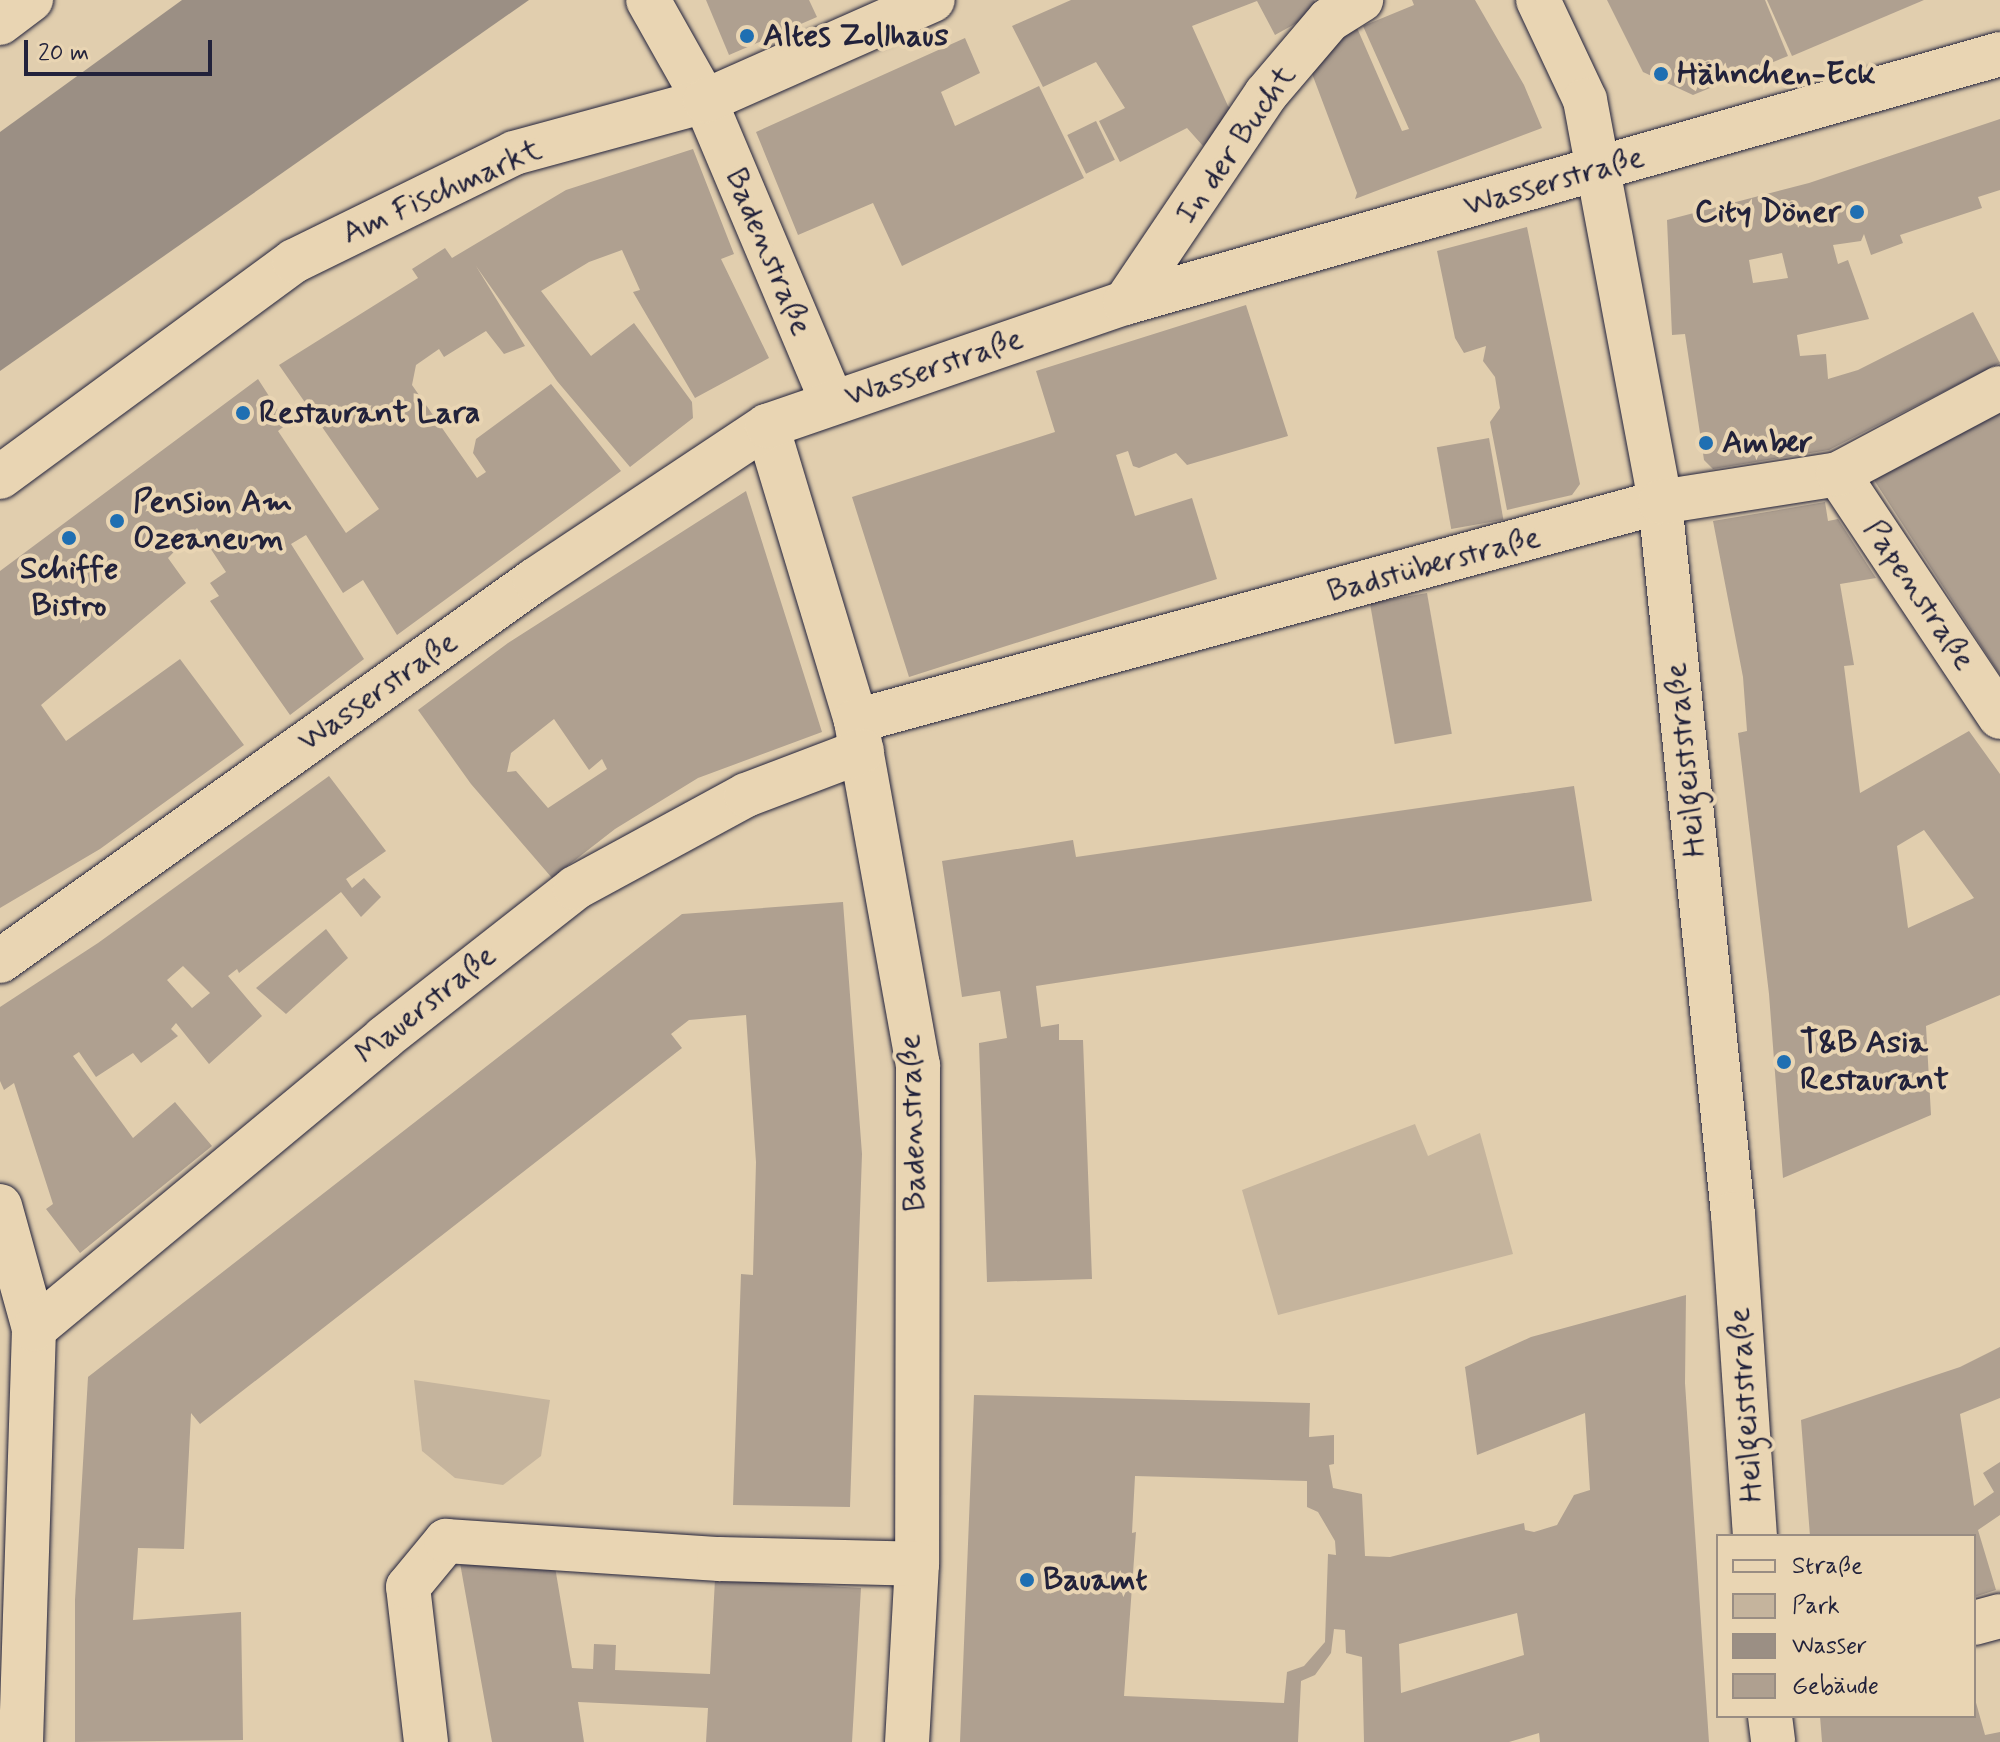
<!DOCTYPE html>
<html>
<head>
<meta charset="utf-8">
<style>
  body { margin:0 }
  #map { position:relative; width:2000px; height:1742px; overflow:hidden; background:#e1ceae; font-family:Mynerve,sans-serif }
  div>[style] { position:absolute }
  .green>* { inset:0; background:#c5b49d }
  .water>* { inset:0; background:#9b8f84 }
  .building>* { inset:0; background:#afa090; transform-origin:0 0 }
  .roads { filter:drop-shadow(0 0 2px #22223b) drop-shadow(0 0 2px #22223b) }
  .minor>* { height:44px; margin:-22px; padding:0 22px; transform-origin:22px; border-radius:22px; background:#e9d5b3 }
  .dots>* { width:22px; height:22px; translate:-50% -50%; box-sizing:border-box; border:4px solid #e9d5b3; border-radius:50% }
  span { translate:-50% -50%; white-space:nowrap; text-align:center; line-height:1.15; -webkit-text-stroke:8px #e9d5b3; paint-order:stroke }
  .poi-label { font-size:32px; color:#22223b; font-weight:700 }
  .left { translate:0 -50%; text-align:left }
  .right { translate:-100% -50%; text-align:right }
  .street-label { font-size:32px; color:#22223b }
  .legend { position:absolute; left:1716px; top:1534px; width:260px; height:184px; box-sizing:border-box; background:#e9d5b3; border:2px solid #998d83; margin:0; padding:10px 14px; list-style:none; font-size:24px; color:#22223b }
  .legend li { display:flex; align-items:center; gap:16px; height:40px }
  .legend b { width:40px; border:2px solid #998d83 }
  .scale { position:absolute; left:24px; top:40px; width:188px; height:36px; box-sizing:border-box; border:4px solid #22223b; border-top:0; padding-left:10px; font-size:24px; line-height:28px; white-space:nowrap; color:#22223b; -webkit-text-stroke:6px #e9d5b3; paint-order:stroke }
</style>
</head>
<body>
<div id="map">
  <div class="green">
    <div style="clip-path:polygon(1415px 1124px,1428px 1156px,1480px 1133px,1513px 1254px,1278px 1315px,1242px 1190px)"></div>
    <div style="clip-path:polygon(414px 1380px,550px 1400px,541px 1456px,503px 1485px,455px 1478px,422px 1451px)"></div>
  </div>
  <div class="water">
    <div style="clip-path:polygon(182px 0,529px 0,0 371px,0 132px)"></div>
  </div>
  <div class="building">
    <div style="clip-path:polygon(706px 0,809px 0,817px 17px,729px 55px)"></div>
    <div style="clip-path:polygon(1071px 0,1314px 0,1320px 10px,1275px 35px,1257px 1px,1192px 26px,1228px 106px,1237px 113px,1203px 146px,1187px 128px,1120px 162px,1099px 121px,1125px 108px,1096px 62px,1043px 87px,1012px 26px)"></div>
    <div style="clip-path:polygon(1412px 0,1475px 0,1524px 85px,1542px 128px,1355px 199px,1357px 193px,1311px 71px,1354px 21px,1402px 131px,1409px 129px,1363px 26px,1414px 5px)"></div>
    <div style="clip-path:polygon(1607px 0,1765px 0,1788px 56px,1693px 95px,1643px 72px)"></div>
    <div style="clip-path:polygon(1767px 0,1924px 0,1792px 56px)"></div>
    <div style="clip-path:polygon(965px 38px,980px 73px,941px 92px,955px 126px,1039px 86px,1084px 178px,902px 266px,873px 203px,798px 235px,756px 132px)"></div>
    <div style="clip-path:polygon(evenodd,2000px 119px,2000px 190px,1978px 197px,1982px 208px,1900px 235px,1903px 243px,1871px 255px,1864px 234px,1861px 241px,1833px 245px,1838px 264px,1848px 260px,1869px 319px,1797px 335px,1800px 356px,1826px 354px,1828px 379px,1858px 370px,1973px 312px,2000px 363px,1829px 450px,1713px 469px,1704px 460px,1685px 334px,1672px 335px,1667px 220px,1809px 183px,2000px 119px,1782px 253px,1788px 278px,1753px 283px,1749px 260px,1782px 253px)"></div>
    <div style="left:1096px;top:121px;width:43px;height:32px;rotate:64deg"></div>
    <div style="clip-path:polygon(693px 149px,734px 254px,721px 259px,769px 358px,695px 398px,633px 292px,640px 290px,622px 250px,589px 262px,541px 291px,591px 356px,634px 323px,692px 402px,693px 418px,630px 467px,557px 381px,476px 266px,525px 346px,504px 354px,486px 331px,444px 357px,439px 349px,416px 365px,412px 385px,477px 478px,486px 472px,473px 453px,476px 439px,551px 384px,621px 471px,397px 635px,363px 580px,343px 593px,306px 535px,291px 544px,364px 659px,290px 715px,210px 601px,219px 596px,210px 583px,226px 572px,197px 528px,168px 558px,186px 583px,41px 705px,66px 741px,180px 659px,244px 745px,100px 849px,0 908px,0 571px,258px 379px,287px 424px,278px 431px,346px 533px,379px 509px,279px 365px,418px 278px,412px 269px,445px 248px,452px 258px,566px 190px)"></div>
    <div style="clip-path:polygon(1527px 227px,1580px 484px,1572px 495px,1507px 510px,1490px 422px,1500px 408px,1495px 377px,1483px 361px,1486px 346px,1464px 353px,1455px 338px,1437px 251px)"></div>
    <div style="clip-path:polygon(1246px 305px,1288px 436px,1187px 465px,1176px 453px,1139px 468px,1133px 466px,1128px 451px,1116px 455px,1135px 516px,1192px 498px,1217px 579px,909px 677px,852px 497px,1055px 432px,1036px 371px)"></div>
    <div style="clip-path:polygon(2000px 413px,2000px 675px,1874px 480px)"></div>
    <div style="left:1489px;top:438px;width:83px;height:53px;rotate:80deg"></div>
    <div style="clip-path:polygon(evenodd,746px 491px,822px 732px,698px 778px,615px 829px,552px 878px,471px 784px,418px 710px,508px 643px,746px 491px,554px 719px,589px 770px,602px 759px,607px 769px,548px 808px,516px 771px,507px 772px,511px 753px,554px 719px)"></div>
    <div style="clip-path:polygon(evenodd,1825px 502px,1828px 521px,1838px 519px,1876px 578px,1840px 584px,1854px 665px,1844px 666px,1860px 793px,1969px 731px,2000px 774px,2000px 995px,1926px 1026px,1931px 1115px,1783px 1178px,1769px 994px,1738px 733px,1747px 731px,1743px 677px,1713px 521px,1825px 502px,1924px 830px,1974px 898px,1908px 928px,1897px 846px,1924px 830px)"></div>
    <div style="left:1427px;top:593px;width:143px;height:58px;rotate:80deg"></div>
    <div style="clip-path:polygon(evenodd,329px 776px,386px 851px,346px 879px,352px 888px,364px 878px,381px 897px,361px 917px,341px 892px,239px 973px,237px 969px,228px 976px,262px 1016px,209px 1064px,176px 1023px,171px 1029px,178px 1036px,141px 1063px,133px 1053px,96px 1077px,79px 1052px,73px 1056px,133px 1138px,175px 1102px,212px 1146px,80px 1253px,46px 1209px,53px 1204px,14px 1083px,4px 1090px,0 1081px,0 1007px,98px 943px,329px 776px,183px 966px,210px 993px,192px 1008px,167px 980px,183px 966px)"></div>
    <div style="clip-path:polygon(1574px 786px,1592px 901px,1036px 986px,1041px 1027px,1059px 1024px,1059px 1040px,1083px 1040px,1092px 1279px,987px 1282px,979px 1043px,1007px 1038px,1000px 991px,962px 997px,942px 861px,1073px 840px,1076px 857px)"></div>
    <div style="clip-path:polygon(843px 902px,862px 1154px,850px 1507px,733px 1505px,741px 1274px,753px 1275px,756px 1162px,746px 1015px,689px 1020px,671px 1034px,682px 1048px,200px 1424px,191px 1413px,184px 1549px,138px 1548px,133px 1620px,241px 1612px,243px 1740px,75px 1742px,75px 1600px,88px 1377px,682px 914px)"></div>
    <div style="clip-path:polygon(326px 929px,348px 958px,286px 1014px,256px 988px)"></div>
    <div style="clip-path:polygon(evenodd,1686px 1295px,1685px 1383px,1709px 1742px,1540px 1742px,1539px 1733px,1509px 1742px,1364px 1742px,1362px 1657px,1346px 1653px,1345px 1630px,1334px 1629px,1331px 1653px,1315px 1675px,1301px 1681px,1298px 1742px,960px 1742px,974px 1395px,1310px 1403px,1309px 1437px,1334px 1435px,1334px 1464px,1329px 1465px,1333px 1488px,1362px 1494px,1365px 1556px,1390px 1557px,1524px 1523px,1525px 1530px,1534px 1532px,1557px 1525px,1574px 1495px,1590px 1490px,1585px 1413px,1477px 1455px,1465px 1367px,1531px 1337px,1686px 1295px,1135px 1476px,1307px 1481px,1307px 1507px,1318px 1512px,1335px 1541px,1336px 1555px,1328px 1554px,1325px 1642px,1304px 1666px,1287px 1672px,1284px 1703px,1124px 1696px,1136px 1532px,1132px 1533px,1135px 1476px,1686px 1295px,1517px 1613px,1524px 1655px,1401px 1693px,1399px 1644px,1517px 1613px)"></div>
    <div style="clip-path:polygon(2000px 1347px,2000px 1398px,1960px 1414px,1974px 1506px,1994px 1492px,1983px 1473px,2000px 1462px,2000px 1515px,1978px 1530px,1996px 1590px,1974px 1597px,1974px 1536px,1810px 1536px,1801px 1420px,1960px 1367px)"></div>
    <div style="clip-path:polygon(552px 1549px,572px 1668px,593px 1669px,594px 1644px,616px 1645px,615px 1670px,710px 1674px,715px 1579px,861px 1588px,852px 1742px,706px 1742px,708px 1708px,578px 1702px,584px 1742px,492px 1742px,460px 1563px)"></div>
    <div style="clip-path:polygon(1975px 1699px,1985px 1735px,2000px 1732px,2000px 1742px,1822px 1742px,1820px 1716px,1974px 1716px)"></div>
  </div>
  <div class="roads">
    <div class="minor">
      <div style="left:648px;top:0;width:116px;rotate:60.6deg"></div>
      <div style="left:705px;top:101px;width:327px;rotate:67.1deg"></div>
      <div style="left:1538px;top:0;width:110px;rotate:64.8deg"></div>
      <div style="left:1585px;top:100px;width:409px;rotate:79.4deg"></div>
      <div style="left:1660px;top:502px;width:716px;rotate:84.15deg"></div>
      <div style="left:1733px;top:1214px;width:323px;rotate:86.1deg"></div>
      <div style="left:0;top:23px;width:39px;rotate:-37deg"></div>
      <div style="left:1125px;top:303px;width:252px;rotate:-56deg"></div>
      <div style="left:1266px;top:94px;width:97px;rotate:-49.6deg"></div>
      <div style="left:1329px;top:20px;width:38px;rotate:-32deg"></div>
      <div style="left:767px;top:426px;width:308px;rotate:73.2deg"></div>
      <div style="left:856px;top:721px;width:350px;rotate:79.8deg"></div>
      <div style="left:918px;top:1065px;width:499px;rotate:90.1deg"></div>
      <div style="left:917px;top:1564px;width:178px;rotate:93.2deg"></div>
      <div style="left:1838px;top:474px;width:292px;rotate:56.3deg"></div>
      <div style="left:0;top:477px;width:365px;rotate:-36.3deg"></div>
      <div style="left:294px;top:261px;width:245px;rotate:-26.1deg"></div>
      <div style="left:514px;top:153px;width:198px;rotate:-15.2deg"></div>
      <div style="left:705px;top:101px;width:249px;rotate:-23.9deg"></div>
      <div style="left:856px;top:721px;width:833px;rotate:-15.24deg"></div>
      <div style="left:1660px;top:502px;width:180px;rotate:-8.9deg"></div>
      <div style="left:1838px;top:474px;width:183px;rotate:-28deg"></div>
      <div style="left:0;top:961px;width:657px;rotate:-35.46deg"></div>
      <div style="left:535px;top:580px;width:278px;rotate:-33.6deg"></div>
      <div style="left:767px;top:426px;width:379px;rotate:-19deg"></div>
      <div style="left:1125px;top:303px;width:910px;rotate:-15.88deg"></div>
      <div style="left:0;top:1206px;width:128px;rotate:74.5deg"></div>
      <div style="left:34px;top:1329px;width:413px;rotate:91.8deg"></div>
      <div style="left:34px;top:1329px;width:455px;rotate:-39.7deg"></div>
      <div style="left:384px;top:1038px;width:243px;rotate:-38.1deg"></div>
      <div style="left:575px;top:888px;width:195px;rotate:-28.5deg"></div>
      <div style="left:746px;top:795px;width:124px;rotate:-20.8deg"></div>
      <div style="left:1974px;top:1623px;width:27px;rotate:-15deg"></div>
      <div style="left:1770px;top:1716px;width:26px;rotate:83deg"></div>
      <div style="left:426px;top:1742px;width:156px;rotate:-96.6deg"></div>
      <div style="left:408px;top:1587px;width:60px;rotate:-50.4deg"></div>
      <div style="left:446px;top:1541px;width:274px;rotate:3.8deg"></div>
      <div style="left:719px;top:1559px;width:198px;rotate:1.4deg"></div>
    </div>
  </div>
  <div class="dots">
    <div style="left:747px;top:36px;background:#1f6fb2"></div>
    <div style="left:1661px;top:74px;background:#1f6fb2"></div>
    <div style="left:1857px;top:212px;background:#1f6fb2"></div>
    <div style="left:243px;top:413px;background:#1f6fb2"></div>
    <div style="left:1706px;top:443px;background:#1f6fb2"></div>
    <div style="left:117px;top:521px;background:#1f6fb2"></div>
    <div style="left:69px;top:538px;background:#1f6fb2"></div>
    <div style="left:1784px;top:1062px;background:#1f6fb2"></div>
    <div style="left:1027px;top:1580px;background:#1f6fb2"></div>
  </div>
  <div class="poi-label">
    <span class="left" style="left:763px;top:36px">Altes Zollhaus</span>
    <span class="left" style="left:1677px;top:74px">Hähnchen-Eck</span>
    <span class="right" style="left:1841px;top:212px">City Döner</span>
    <span class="left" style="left:259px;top:413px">Restaurant Lara</span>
    <span class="left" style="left:1722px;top:443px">Amber</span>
    <span class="left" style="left:133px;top:521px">Pension Am<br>Ozeaneum</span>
    <span style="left:69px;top:588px">Schiffe<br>Bistro</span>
    <span class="left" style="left:1800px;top:1062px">T&amp;B Asia<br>Restaurant</span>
    <span class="left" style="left:1043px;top:1580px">Bauamt</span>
  </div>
  <div class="street-label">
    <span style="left:1236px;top:145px;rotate:-55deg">In der Bucht</span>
    <span style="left:1554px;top:182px;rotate:-16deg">Wasserstraße</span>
    <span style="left:442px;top:192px;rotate:-24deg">Am Fischmarkt</span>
    <span style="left:768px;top:252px;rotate:67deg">Badenstraße</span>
    <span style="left:934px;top:368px;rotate:-19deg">Wasserstraße</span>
    <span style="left:1434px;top:565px;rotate:-15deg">Badstüberstraße</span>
    <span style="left:1919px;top:595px;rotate:56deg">Papenstraße</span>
    <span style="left:378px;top:692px;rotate:-35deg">Wasserstraße</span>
    <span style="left:1686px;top:760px;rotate:-96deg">Heilgeiststraße</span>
    <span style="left:426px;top:1005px;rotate:-39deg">Mauerstraße</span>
    <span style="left:913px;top:1123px;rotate:-92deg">Badenstraße</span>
    <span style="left:1746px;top:1405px;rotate:-94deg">Heilgeiststraße</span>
  </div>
  <ul class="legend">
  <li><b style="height:10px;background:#e9d5b3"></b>Straße</li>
  <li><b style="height:22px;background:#c5b49d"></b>Park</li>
  <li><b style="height:22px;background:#9b8f84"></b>Wasser</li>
  <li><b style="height:22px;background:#afa090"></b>Gebäude</li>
  </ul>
  <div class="scale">20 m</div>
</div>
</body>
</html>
